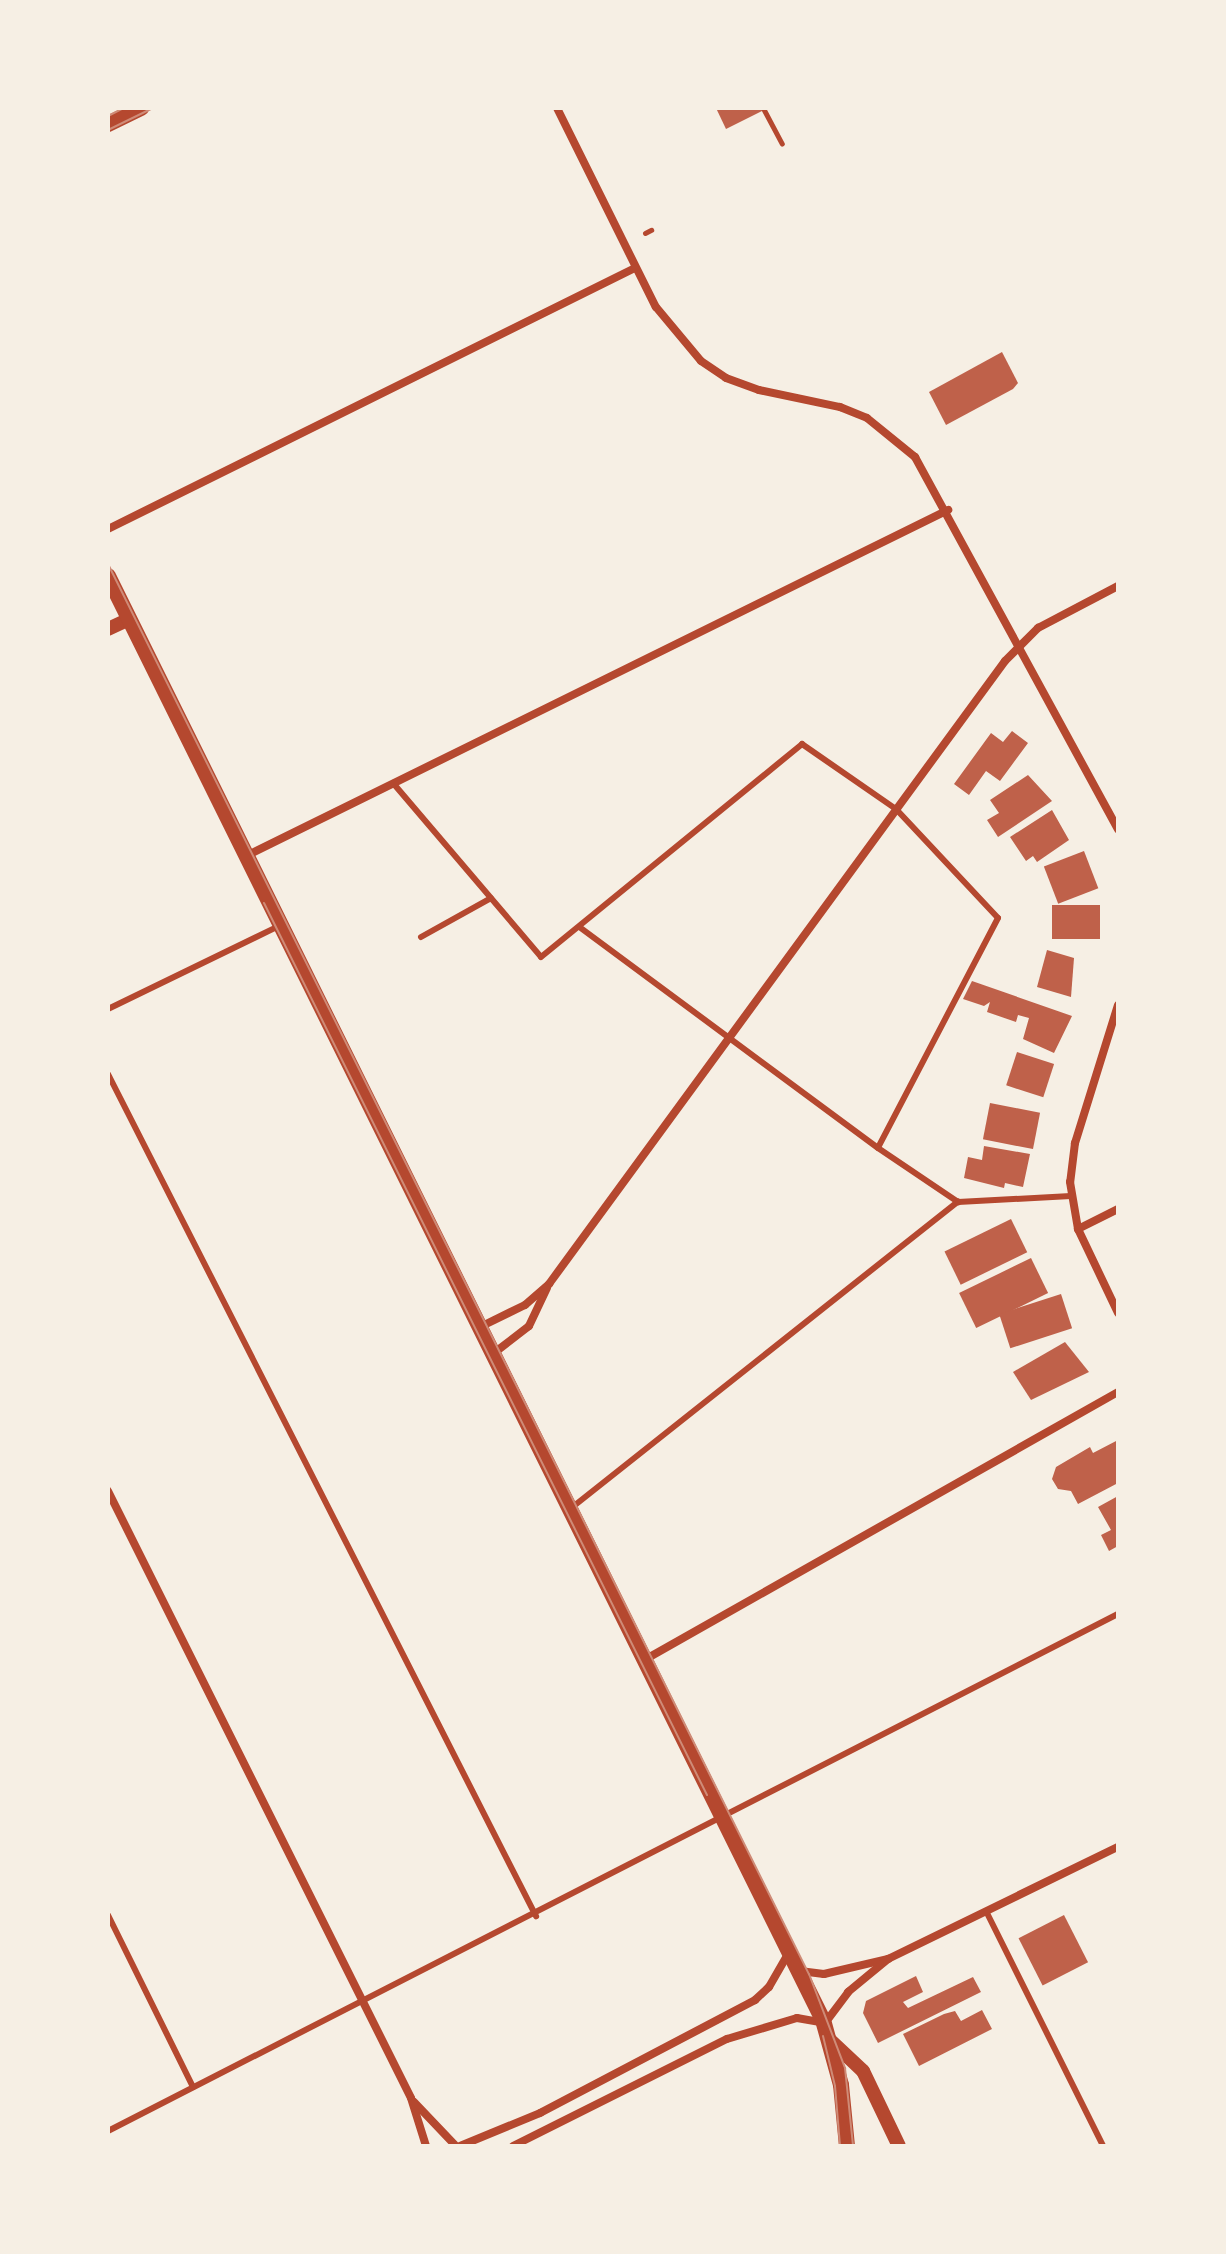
<!DOCTYPE html>
<html>
<head>
<meta charset="utf-8">
<style>
  body { margin:0 }
  #map { position:relative; width:1226px; height:2254px; overflow:hidden; background:#f6efe4; font-family:"Work Sans",sans-serif }
  div>[style] { position:absolute }
  .building>* { inset:0; background:#bf614a; transform-origin:0 0 }
  .path>* { height:5px; margin:-2.5px; padding:0 2.5px; transform-origin:2.5px; border-radius:2.5px; background:#b5482f }
  .service>* { height:6px; margin:-3px; padding:0 3px; transform-origin:3px; border-radius:3px; background:#b5482f }
  .minor>* { height:8px; margin:-4px; padding:0 4px; transform-origin:4px; border-radius:4px; background:#b5482f }
  .tertiary>* { height:14px; margin:-7px; padding:0 7px; transform-origin:7px; border-radius:7px; background:#b5482f }
  .secondary>* { height:16px; margin:-8px; padding:0 8px; transform-origin:8px; border-radius:8px; background:#b5482f }
  .tram>* { height:2px; margin:-1px; padding:0 1px; transform-origin:1px; border-radius:1px; background:#cf8b77 }
  span { translate:-50% -50%; white-space:nowrap; text-align:center; line-height:1.15; -webkit-text-stroke:7px #f6efe4; paint-order:stroke }
  .frame { position:absolute; inset:0; border:110px solid #f6efe4; pointer-events:none }
</style>
</head>
<body>
<div id="map">
  <div class="building">
    <div style="clip-path:polygon(716px 108px,768px 108px,726px 129px)"></div>
    <div style="clip-path:polygon(1002px 352px,1018px 383px,1013px 389px,946px 425px,929px 392px)"></div>
    <div style="clip-path:polygon(1012px 731px,1028px 743px,1000px 781px,986px 771px,969px 795px,954px 784px,991px 733px,1003px 742px)"></div>
    <div style="clip-path:polygon(1028px 775px,1052px 801px,998px 837px,987px 820px,999px 813px,990px 800px)"></div>
    <div style="clip-path:polygon(1052px 810px,1069px 840px,1037px 862px,1033px 856px,1026px 861px,1010px 837px)"></div>
    <div style="left:1084px;top:851px;width:40px;height:43px;rotate:69deg"></div>
    <div style="left:1100px;top:905px;width:34px;height:48px;rotate:90deg"></div>
    <div style="clip-path:polygon(1047px 950px,1074px 958px,1071px 997px,1037px 987px)"></div>
    <div style="clip-path:polygon(972px 981px,1072px 1016px,1054px 1053px,1023px 1039px,1029px 1018px,1018px 1015px,1016px 1022px,987px 1012px,990px 1002px,984px 1006px,963px 999px)"></div>
    <div style="left:1017px;top:1052px;width:39px;height:35px;rotate:18deg"></div>
    <div style="left:990px;top:1103px;width:51px;height:37px;rotate:11deg"></div>
    <div style="clip-path:polygon(984px 1146px,1030px 1154px,1023px 1187px,1005px 1183px,1004px 1188px,964px 1178px,968px 1157px,982px 1160px)"></div>
    <div style="left:1011px;top:1219px;width:37px;height:74px;rotate:64deg"></div>
    <div style="left:1031px;top:1258px;width:39px;height:80px;rotate:64deg"></div>
    <div style="left:1061px;top:1294px;width:36px;height:65px;rotate:72deg"></div>
    <div style="clip-path:polygon(1065px 1342px,1089px 1372px,1031px 1400px,1013px 1372px)"></div>
    <div style="clip-path:polygon(1118px 1440px,1118px 1483px,1078px 1504px,1071px 1491px,1058px 1489px,1052px 1479px,1056px 1467px,1090px 1447px,1093px 1453px)"></div>
    <div style="clip-path:polygon(1118px 1496px,1118px 1546px,1109px 1551px,1101px 1535px,1111px 1530px,1098px 1507px)"></div>
    <div style="left:1064px;top:1915px;width:53px;height:51px;rotate:63deg"></div>
    <div style="clip-path:polygon(916px 1976px,923px 1992px,903px 2002px,908px 2008px,973px 1977px,981px 1992px,878px 2043px,863px 2013px,866px 2001px)"></div>
    <div style="clip-path:polygon(982px 2010px,992px 2029px,919px 2066px,903px 2034px,944px 2014px,955px 2011px,961px 2021px)"></div>
  </div>
  <div class="path">
    <div style="left:764px;top:110px;width:38px;rotate:62deg"></div>
    <div style="left:645px;top:233px;width:7px;rotate:-27deg"></div>
  </div>
  <div class="service">
    <div style="left:393px;top:783px;width:228px;rotate:49.6deg"></div>
    <div style="left:541px;top:957px;width:337px;rotate:-39.2deg"></div>
    <div style="left:802px;top:744px;width:114px;rotate:34.7deg"></div>
    <div style="left:896px;top:809px;width:149px;rotate:46.9deg"></div>
    <div style="left:998px;top:918px;width:259px;rotate:117.6deg"></div>
    <div style="left:878px;top:1148px;width:370px;rotate:-143.5deg"></div>
    <div style="left:421px;top:937px;width:80px;rotate:-29.1deg"></div>
    <div style="left:108px;top:1009px;width:192px;rotate:-25.9deg"></div>
    <div style="left:108px;top:1074px;width:945px;rotate:63.06deg"></div>
    <div style="left:878px;top:1148px;width:97px;rotate:34deg"></div>
    <div style="left:570px;top:1509px;width:495px;rotate:-38.4deg"></div>
    <div style="left:958px;top:1202px;width:113px;rotate:-3deg"></div>
    <div style="left:986px;top:1911px;width:263px;rotate:63.5deg"></div>
    <div style="left:108px;top:1915px;width:192px;rotate:63.7deg"></div>
    <div style="left:108px;top:2131px;width:1135px;rotate:-27.11deg"></div>
  </div>
  <div class="minor">
    <div style="left:557px;top:108px;width:222px;rotate:63.6deg"></div>
    <div style="left:656px;top:307px;width:70px;rotate:50.2deg"></div>
    <div style="left:701px;top:361px;width:30px;rotate:34deg"></div>
    <div style="left:726px;top:378px;width:35px;rotate:20deg"></div>
    <div style="left:759px;top:390px;width:83px;rotate:11.9deg"></div>
    <div style="left:840px;top:407px;width:29px;rotate:22deg"></div>
    <div style="left:867px;top:418px;width:62px;rotate:39.1deg"></div>
    <div style="left:915px;top:457px;width:424px;rotate:61.4deg"></div>
    <div style="left:108px;top:529px;width:588px;rotate:-26.35deg"></div>
    <div style="left:246px;top:856px;width:783px;rotate:-26.24deg"></div>
    <div style="left:1118px;top:1005px;width:145px;rotate:107.3deg"></div>
    <div style="left:1075px;top:1143px;width:39px;rotate:97deg"></div>
    <div style="left:1070px;top:1182px;width:48px;rotate:80.3deg"></div>
    <div style="left:1078px;top:1229px;width:93px;rotate:64.5deg"></div>
    <div style="left:1078px;top:1229px;width:45px;rotate:-26.6deg"></div>
    <div style="left:480px;top:1327px;width:50px;rotate:-26.1deg"></div>
    <div style="left:525px;top:1305px;width:32px;rotate:-41deg"></div>
    <div style="left:549px;top:1284px;width:772px;rotate:-53.8deg"></div>
    <div style="left:1005px;top:661px;width:47px;rotate:-45deg"></div>
    <div style="left:1038px;top:628px;width:90px;rotate:-27.7deg"></div>
    <div style="left:494px;top:1353px;width:44px;rotate:-37.6deg"></div>
    <div style="left:529px;top:1326px;width:42px;rotate:-64.7deg"></div>
    <div style="left:108px;top:1491px;width:678px;rotate:63.47deg"></div>
    <div style="left:411px;top:2098px;width:50px;rotate:72.6deg"></div>
    <div style="left:646px;top:1659px;width:542px;rotate:-29.5deg"></div>
    <div style="left:800px;top:1971px;width:24px;rotate:7deg"></div>
    <div style="left:824px;top:1974px;width:66px;rotate:-13.2deg"></div>
    <div style="left:888px;top:1959px;width:256px;rotate:-26deg"></div>
    <div style="left:414px;top:2102px;width:59px;rotate:46.4deg"></div>
    <div style="left:460px;top:2146px;width:87px;rotate:-22.4deg"></div>
    <div style="left:540px;top:2113px;width:243px;rotate:-27.7deg"></div>
    <div style="left:755px;top:2000px;width:19px;rotate:-43deg"></div>
    <div style="left:769px;top:1987px;width:38px;rotate:-60deg"></div>
    <div style="left:513px;top:2146px;width:239px;rotate:-26.6deg"></div>
    <div style="left:727px;top:2039px;width:73px;rotate:-16.7deg"></div>
    <div style="left:797px;top:2018px;width:28px;rotate:10deg"></div>
    <div style="left:825px;top:2023px;width:39px;rotate:-53deg"></div>
    <div style="left:848px;top:1992px;width:52px;rotate:-39.5deg"></div>
  </div>
  <div class="tertiary">
    <div style="left:108px;top:629px;width:23px;rotate:-25deg"></div>
    <div style="left:830px;top:2040px;width:45px;rotate:43.2deg"></div>
    <div style="left:863px;top:2071px;width:83px;rotate:64.4deg"></div>
  </div>
  <div class="secondary">
    <div style="left:108px;top:124px;width:37px;rotate:-26deg"></div>
    <div style="left:108px;top:576px;width:1611px;rotate:63.66deg"></div>
    <div style="left:823px;top:2020px;width:67px;rotate:74.5deg"></div>
    <div style="left:841px;top:2085px;width:61px;rotate:84.4deg"></div>
  </div>
  <div class="tram">
    <div style="left:108px;top:116px;width:18px;rotate:-27deg"></div>
    <div style="left:108px;top:130px;width:50px;rotate:-26.1deg"></div>
    <div style="left:108px;top:564px;width:1575px;rotate:63.57deg"></div>
    <div style="left:809px;top:1974px;width:101px;rotate:69deg"></div>
    <div style="left:845px;top:2068px;width:78px;rotate:84.1deg"></div>
    <div style="left:264px;top:903px;width:996px;rotate:63.59deg"></div>
    <div style="left:823px;top:2036px;width:51px;rotate:76.5deg"></div>
    <div style="left:835px;top:2086px;width:60px;rotate:85.2deg"></div>
  </div>
  <div class="frame"></div>
</div>
</body>
</html>
